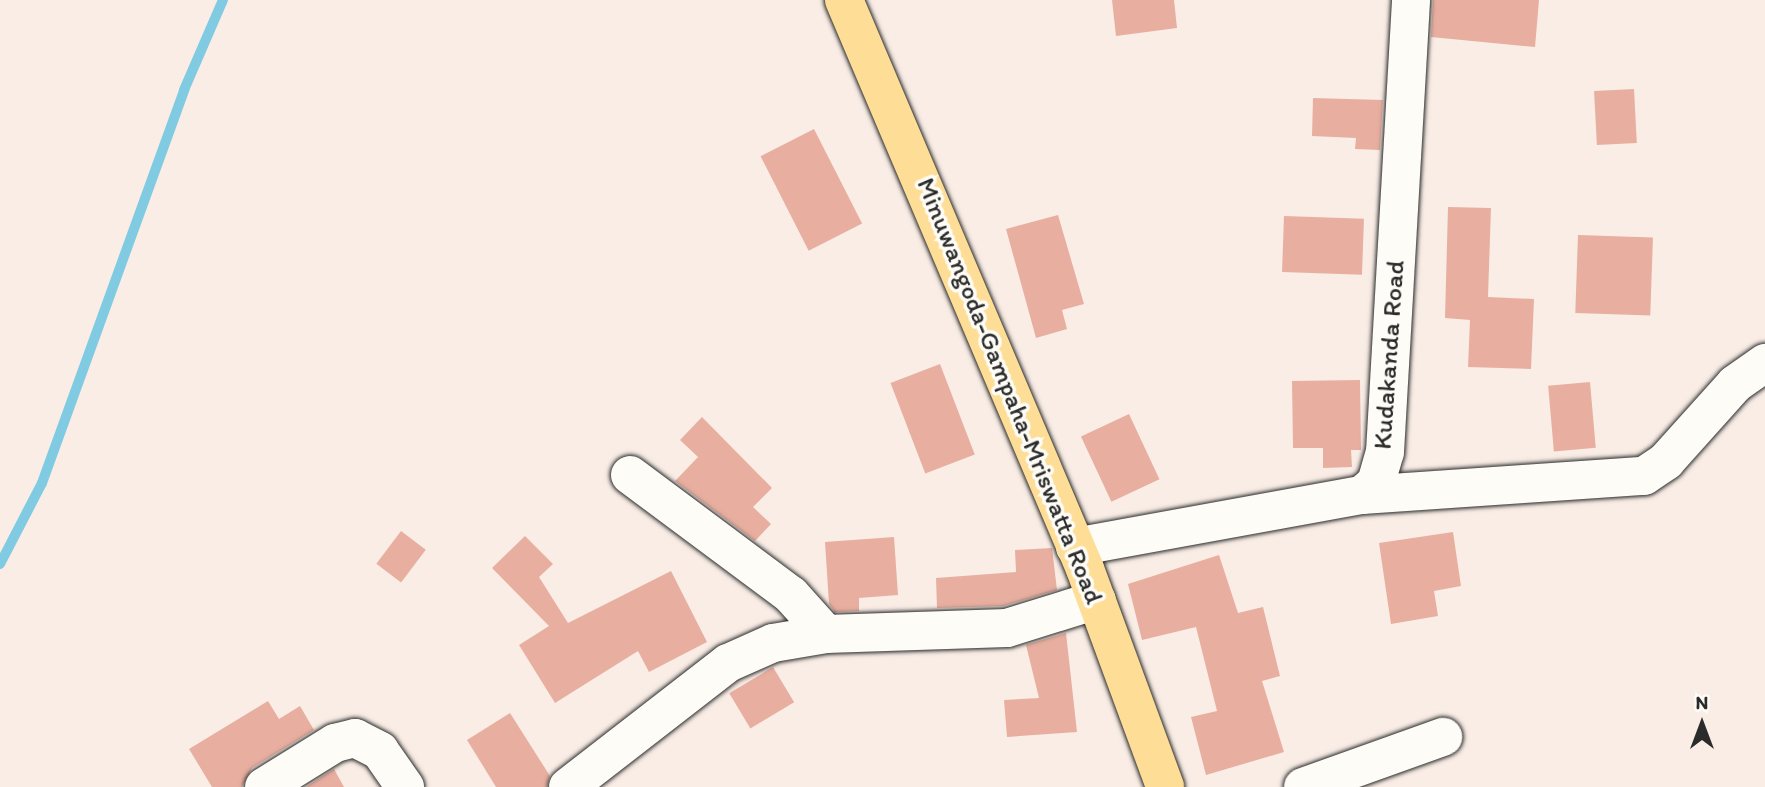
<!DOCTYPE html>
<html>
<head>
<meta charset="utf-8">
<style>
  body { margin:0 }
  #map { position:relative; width:1765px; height:787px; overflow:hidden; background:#f9ede6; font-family:Itim,sans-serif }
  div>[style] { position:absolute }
  .stream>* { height:10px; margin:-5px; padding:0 5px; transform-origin:5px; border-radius:5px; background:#81cbe2 }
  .building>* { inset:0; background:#e8afa0; transform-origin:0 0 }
  .roads { filter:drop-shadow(0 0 2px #2b2b2b) drop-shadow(0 0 2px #2b2b2b) }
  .minor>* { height:38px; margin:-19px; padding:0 19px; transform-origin:19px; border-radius:19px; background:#fdfcf7 }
  .major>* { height:38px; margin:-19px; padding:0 19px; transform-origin:19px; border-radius:19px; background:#fede96 }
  span { translate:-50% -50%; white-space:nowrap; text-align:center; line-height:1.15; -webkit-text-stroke:7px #fdfcf7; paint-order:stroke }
  .street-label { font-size:26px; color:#2b2b2b }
  .north { position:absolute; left:1667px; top:689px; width:70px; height:70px; -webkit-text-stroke:5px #fdfcf7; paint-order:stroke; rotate:0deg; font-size:19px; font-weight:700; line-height:28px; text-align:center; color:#2b2b2b }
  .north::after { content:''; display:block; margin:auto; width:24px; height:32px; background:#2b2b2b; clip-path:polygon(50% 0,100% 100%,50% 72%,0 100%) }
</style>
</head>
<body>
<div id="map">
  <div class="stream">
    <div style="left:0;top:564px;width:91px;rotate:-62.6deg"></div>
    <div style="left:42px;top:483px;width:418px;rotate:-70.1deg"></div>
    <div style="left:184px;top:90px;width:98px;rotate:-66.6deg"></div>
  </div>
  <div class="building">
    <div style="clip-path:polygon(1112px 0,1174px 0,1177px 28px,1116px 36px)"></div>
    <div style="clip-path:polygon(1433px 0,1539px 0,1535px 47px,1431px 37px)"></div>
    <div style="left:1634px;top:89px;width:54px;height:40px;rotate:87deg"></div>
    <div style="clip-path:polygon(1313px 98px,1383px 100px,1380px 150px,1355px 149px,1356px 138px,1312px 136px)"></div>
    <div style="left:814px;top:129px;width:106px;height:60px;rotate:63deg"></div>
    <div style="clip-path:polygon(1448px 207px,1491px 208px,1488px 297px,1534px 299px,1531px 369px,1468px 367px,1470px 320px,1445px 318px)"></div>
    <div style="clip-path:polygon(1058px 215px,1084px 304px,1062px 310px,1067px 329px,1036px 338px,1006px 229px)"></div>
    <div style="left:1284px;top:216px;width:80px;height:56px;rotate:2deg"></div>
    <div style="left:1578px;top:235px;width:75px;height:78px;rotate:2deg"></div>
    <div style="left:940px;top:364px;width:97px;height:53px;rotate:69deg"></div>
    <div style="clip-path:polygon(1360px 380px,1361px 450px,1351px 450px,1352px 467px,1323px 468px,1323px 448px,1293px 448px,1292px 381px)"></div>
    <div style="left:1590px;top:382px;width:66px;height:42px;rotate:85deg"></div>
    <div style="left:1129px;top:414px;width:72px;height:53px;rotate:65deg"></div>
    <div style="clip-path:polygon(702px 417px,772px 488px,753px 507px,771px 524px,755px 541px,675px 481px,698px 457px,680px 440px)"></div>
    <div style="left:401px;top:531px;width:31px;height:41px;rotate:37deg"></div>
    <div style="clip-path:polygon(1453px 532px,1461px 586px,1434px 591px,1438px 616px,1391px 624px,1379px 543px)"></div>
    <div style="clip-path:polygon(525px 536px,553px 564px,539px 577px,568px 623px,671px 571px,707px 642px,649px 672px,638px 651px,555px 703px,519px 645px,549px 626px,492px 568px)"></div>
    <div style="clip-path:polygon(894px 537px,898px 595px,859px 598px,859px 611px,835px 612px,829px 604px,825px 542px)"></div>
    <div style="clip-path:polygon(1052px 548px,1057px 590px,1003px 606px,937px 608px,936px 578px,1016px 572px,1015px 550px)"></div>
    <div style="clip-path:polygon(1219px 555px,1238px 613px,1263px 607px,1280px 676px,1262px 681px,1284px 752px,1206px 775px,1191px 717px,1217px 711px,1196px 627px,1142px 640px,1128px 584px)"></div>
    <div style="clip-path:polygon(1066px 633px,1077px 732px,1007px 737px,1004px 700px,1039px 698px,1026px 645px)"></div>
    <div style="left:773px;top:667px;width:41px;height:51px;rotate:59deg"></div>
    <div style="clip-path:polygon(268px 701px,279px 719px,300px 706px,314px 730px,252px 768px,242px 787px,212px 787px,189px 749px)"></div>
    <div style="clip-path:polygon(510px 713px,550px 776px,547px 787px,496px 787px,467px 740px)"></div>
    <div style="clip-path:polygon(334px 769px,344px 787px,306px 787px)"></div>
  </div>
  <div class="roads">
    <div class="minor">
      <div style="left:630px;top:475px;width:201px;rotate:36.7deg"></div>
      <div style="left:791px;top:595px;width:52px;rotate:48.1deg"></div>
      <div style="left:1362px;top:495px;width:283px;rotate:-3.9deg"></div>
      <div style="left:1644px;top:476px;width:27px;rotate:-34deg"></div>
      <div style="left:1666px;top:461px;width:103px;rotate:-48.1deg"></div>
      <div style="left:1735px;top:384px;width:37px;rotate:-35deg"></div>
      <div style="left:1075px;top:547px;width:292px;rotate:-10.3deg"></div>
      <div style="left:1362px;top:495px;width:18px;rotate:-41deg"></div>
      <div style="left:1376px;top:483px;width:32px;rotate:-74deg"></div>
      <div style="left:1385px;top:452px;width:453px;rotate:-86.7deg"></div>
      <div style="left:264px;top:787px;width:84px;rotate:-31.8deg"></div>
      <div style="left:335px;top:743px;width:21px;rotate:-14deg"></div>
      <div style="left:355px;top:738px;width:28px;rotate:27deg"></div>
      <div style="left:380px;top:751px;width:44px;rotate:55.2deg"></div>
      <div style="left:568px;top:787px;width:202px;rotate:-37.8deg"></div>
      <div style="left:728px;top:663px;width:49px;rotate:-24deg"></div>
      <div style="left:773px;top:643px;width:54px;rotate:-9.6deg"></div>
      <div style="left:826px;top:634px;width:181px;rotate:-1.9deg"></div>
      <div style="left:1007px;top:628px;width:94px;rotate:-17.3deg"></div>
      <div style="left:1303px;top:787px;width:149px;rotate:-19.7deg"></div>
    </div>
    <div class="major">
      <div style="left:844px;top:0;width:618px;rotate:67.04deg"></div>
      <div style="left:1085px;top:569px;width:232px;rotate:69.8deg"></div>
    </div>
  </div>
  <div class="street-label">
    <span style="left:1389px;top:355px;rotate:-86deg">Kudakanda Road</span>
    <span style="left:1010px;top:391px;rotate:68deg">Minuwangoda-Gampaha-Mriswatta Road</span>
  </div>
  <div class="north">N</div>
</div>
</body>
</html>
